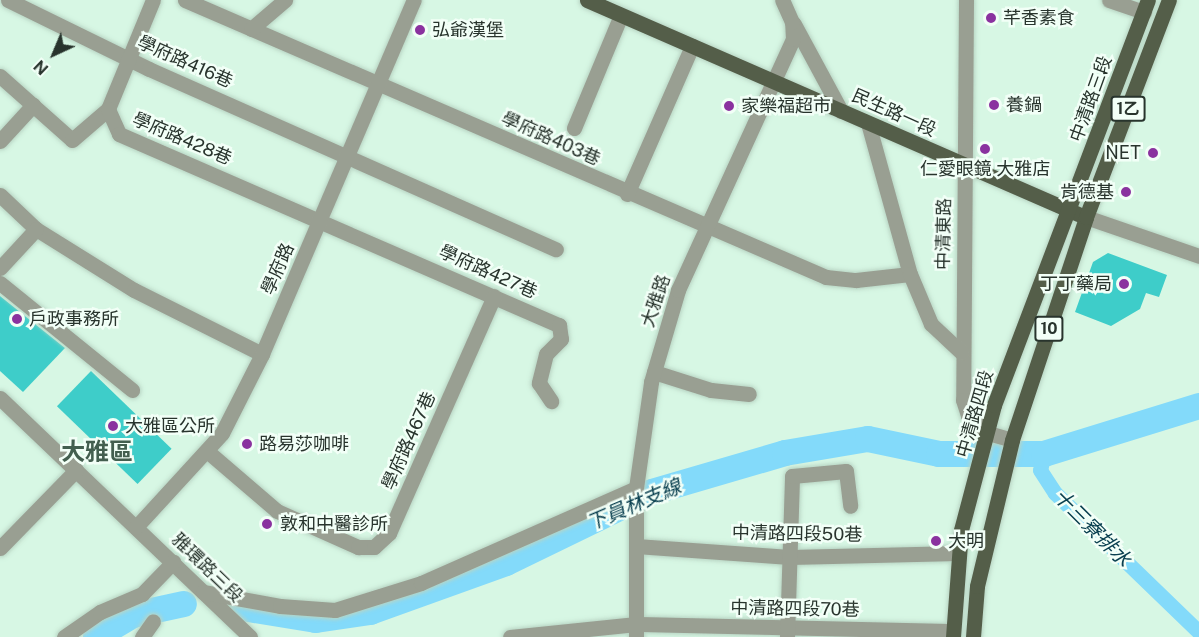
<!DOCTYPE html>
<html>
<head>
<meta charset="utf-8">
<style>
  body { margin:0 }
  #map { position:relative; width:1199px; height:637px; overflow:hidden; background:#d7f7e4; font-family:"Public Sans","Noto Sans TC",sans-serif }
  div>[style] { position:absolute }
  .canal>* { height:15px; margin:-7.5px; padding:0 7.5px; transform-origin:7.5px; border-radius:7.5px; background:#83dafa }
  .river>* { height:26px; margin:-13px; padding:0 13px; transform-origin:13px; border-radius:13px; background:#83dafa }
  .building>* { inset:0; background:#3ecdc9; transform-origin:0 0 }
  .roads { filter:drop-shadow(0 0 2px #b8d4c3) drop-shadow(0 0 2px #b8d4c3) }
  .minor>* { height:15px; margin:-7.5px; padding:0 7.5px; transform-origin:7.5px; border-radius:7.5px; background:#999f92 }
  .major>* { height:15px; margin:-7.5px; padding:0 7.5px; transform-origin:7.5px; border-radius:7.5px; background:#545e49 }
  .dots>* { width:16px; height:16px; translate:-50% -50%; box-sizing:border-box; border:3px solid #f2fff7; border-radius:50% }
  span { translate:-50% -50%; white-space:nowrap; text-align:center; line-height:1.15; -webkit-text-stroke:5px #f2fff7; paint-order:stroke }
  .shield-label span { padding:2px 4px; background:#f2fff7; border:2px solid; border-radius:4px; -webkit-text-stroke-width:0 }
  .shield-label { font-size:16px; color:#28342d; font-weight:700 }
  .poi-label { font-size:18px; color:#28342d }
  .left { translate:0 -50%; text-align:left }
  .right { translate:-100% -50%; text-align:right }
  .street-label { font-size:18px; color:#28342d }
  .water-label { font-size:20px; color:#0a4050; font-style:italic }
  .district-label { font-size:24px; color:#435f4f; font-weight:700 }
  .north { position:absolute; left:24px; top:24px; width:60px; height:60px; -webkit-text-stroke:4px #f2fff7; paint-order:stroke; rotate:224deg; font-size:16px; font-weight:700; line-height:24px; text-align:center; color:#28342d }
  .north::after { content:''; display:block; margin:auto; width:21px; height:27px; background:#28342d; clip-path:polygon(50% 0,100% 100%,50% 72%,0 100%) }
</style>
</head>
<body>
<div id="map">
  <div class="canal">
    <div style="left:1044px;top:454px;width:16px;rotate:104deg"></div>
    <div style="left:1040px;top:470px;width:27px;rotate:57deg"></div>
    <div style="left:1055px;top:493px;width:200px;rotate:44deg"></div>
  </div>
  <div class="river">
    <div style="left:236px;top:607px;width:81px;rotate:9.2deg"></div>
    <div style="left:316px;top:620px;width:55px;rotate:-8.4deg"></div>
    <div style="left:370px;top:612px;width:145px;rotate:-19.8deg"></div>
    <div style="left:506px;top:563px;width:162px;rotate:-25.9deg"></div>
    <div style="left:652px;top:492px;width:139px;rotate:-16.3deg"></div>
    <div style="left:785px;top:453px;width:84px;rotate:-9.6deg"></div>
    <div style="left:868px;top:439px;width:73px;rotate:11.9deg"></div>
    <div style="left:939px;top:454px;width:105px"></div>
    <div style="left:1044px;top:454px;width:162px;rotate:-17.2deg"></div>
    <div style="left:96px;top:637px;width:43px;rotate:-30.7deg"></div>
    <div style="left:133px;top:615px;width:52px;rotate:-12.2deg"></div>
  </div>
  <div class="building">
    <div style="clip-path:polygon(1108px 253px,1167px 275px,1159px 297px,1146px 293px,1140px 309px,1111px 326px,1075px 312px,1093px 262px)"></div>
    <div style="clip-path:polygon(0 296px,65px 348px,23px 392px,0 371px)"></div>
    <div style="left:91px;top:371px;width:112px;height:49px;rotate:44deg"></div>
  </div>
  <div class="roads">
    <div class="minor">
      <div style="left:8px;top:0;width:157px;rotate:26.1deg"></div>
      <div style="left:149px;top:69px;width:445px;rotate:23.9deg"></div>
      <div style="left:185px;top:0;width:698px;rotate:23.37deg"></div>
      <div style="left:826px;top:277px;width:30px;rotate:6deg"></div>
      <div style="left:856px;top:280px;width:54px;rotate:-6.3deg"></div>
      <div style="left:966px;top:0;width:400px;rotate:90.4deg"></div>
      <div style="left:963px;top:400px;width:16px;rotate:72deg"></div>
      <div style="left:968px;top:415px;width:27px;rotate:42deg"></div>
      <div style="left:988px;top:433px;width:25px;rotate:16deg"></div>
      <div style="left:1109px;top:0;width:37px;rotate:19deg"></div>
      <div style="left:794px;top:24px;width:99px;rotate:61.6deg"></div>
      <div style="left:251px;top:29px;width:45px;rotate:-40.5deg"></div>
      <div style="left:0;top:76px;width:96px;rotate:41.6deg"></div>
      <div style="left:72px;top:140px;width:48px;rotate:-40.7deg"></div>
      <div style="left:108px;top:109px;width:118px;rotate:-67.6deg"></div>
      <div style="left:108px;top:109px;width:27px;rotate:66deg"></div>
      <div style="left:119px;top:134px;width:480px;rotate:23.5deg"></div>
      <div style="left:559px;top:325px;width:14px;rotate:82deg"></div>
      <div style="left:561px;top:339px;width:21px;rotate:135deg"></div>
      <div style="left:546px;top:354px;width:30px;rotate:104deg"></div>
      <div style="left:539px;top:383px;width:22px;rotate:56deg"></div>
      <div style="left:868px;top:123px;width:157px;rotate:74.5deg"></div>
      <div style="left:910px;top:274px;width:54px;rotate:67.2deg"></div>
      <div style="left:931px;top:324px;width:42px;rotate:43.1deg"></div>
      <div style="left:574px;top:128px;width:122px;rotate:-67.4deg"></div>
      <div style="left:0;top:141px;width:49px;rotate:-47.5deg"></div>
      <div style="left:627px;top:194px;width:162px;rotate:-66.3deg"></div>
      <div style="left:0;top:195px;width:50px;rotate:43.4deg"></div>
      <div style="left:36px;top:229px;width:115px;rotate:31.9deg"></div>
      <div style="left:134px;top:290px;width:143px;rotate:26.6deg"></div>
      <div style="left:1086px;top:217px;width:120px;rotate:19deg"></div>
      <div style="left:0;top:268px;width:53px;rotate:-47.3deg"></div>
      <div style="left:0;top:283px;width:170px;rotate:39deg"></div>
      <div style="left:654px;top:372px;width:60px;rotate:17.5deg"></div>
      <div style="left:711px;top:390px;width:38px;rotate:6deg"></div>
      <div style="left:0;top:398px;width:346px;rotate:43.7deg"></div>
      <div style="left:207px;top:451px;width:92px;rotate:40.6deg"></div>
      <div style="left:277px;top:511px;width:89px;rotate:24deg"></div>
      <div style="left:358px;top:547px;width:16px"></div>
      <div style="left:374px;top:547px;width:21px;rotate:-43deg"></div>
      <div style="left:389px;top:533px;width:259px;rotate:-66.1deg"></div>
      <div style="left:136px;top:527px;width:127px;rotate:-47.5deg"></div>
      <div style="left:222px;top:433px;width:89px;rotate:-63.1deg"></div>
      <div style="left:262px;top:354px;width:385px;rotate:-66.8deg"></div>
      <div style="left:636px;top:546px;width:154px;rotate:4.1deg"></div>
      <div style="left:790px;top:557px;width:168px;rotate:-1.4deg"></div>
      <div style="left:0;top:548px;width:109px;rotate:-45.7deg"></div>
      <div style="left:203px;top:592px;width:78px;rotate:10.3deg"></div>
      <div style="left:280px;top:606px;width:55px;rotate:4.2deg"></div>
      <div style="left:335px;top:610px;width:90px;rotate:-17.4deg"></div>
      <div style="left:421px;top:583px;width:235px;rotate:-23.8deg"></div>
      <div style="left:64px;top:637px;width:44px;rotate:-34.8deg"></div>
      <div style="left:100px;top:612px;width:46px;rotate:-23.2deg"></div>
      <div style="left:142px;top:594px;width:45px;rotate:-45.9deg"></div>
      <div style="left:142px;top:637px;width:19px;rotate:-55deg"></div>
      <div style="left:510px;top:637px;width:127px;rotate:-5.9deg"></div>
      <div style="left:636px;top:624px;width:317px;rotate:1.3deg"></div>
      <div style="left:636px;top:637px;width:149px;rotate:-90deg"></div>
      <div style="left:636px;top:488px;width:107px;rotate:-81.9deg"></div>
      <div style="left:651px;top:382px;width:96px;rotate:-73.6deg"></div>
      <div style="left:678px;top:290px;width:276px;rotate:-65.4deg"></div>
      <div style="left:793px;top:39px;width:17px;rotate:-93deg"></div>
      <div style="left:792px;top:22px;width:24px;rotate:-114deg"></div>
      <div style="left:787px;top:637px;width:161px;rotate:-88.2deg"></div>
      <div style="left:792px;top:476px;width:54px;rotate:-5.3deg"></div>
      <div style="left:846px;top:471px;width:35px;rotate:83deg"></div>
    </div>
    <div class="major">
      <div style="left:587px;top:0;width:536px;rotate:23.55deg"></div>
      <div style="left:953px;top:637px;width:107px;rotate:-85.7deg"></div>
      <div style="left:961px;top:530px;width:129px;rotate:-75.2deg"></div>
      <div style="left:994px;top:405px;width:433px;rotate:-69.2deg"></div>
      <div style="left:973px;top:637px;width:51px;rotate:-85.5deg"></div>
      <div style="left:977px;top:586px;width:150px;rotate:-76.5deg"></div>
      <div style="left:1012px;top:440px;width:235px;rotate:-71.6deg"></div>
      <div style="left:1086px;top:217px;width:232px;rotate:-69.1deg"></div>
    </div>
  </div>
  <div class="dots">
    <div style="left:991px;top:18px;background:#8a329f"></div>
    <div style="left:420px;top:30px;background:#8a329f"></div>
    <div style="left:994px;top:105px;background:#8a329f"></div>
    <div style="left:729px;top:106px;background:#8a329f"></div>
    <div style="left:985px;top:149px;background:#8a329f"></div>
    <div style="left:1153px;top:153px;background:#8a329f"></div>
    <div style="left:1126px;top:192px;background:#8a329f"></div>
    <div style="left:1124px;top:284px;background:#8a329f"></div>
    <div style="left:17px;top:319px;background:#8a329f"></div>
    <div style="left:113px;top:426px;background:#8a329f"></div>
    <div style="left:247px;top:444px;background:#8a329f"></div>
    <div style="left:267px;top:524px;background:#8a329f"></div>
    <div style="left:936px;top:541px;background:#8a329f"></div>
  </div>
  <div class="shield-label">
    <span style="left:1128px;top:109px">1乙</span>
    <span style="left:1049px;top:329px">10</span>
  </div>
  <div class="poi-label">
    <span class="left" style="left:1003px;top:18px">芊香素食</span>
    <span class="left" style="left:432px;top:30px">弘爺漢堡</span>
    <span class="left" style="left:1006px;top:105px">養鍋</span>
    <span class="left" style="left:741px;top:106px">家樂福超市</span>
    <span class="right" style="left:1141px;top:153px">NET</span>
    <span style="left:985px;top:169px">仁愛眼鏡 大雅店</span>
    <span class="right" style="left:1114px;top:192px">肯德基</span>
    <span class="right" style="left:1112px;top:284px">丁丁藥局</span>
    <span class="left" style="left:29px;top:319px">戶政事務所</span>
    <span class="left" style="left:125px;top:426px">大雅區公所</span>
    <span class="left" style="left:259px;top:444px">路易莎咖啡</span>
    <span class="left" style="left:280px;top:524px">敦和中醫診所</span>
    <span class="left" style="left:948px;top:541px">大明</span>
  </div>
  <div class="street-label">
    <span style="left:185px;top:62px;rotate:24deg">學府路416巷</span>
    <span style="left:1091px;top:99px;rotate:-70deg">中清路三段</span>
    <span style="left:894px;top:113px;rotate:24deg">民生路一段</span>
    <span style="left:182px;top:139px;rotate:23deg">學府路428巷</span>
    <span style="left:551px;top:139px;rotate:24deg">學府路403巷</span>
    <span style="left:944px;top:234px;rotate:-89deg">中清東路</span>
    <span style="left:278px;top:269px;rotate:-66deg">學府路</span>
    <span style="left:488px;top:272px;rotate:24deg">學府路427巷</span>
    <span style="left:656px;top:301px;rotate:-71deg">大雅路</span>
    <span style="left:975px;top:414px;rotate:-74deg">中清路四段</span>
    <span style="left:409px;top:441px;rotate:-66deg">學府路467巷</span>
    <span style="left:797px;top:534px;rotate:1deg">中清路四段50巷</span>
    <span style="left:207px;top:568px;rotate:44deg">雅環路三段</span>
    <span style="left:795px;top:609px;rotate:1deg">中清路四段70巷</span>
  </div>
  <div class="water-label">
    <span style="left:634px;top:505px;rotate:-23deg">下員林支線</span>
    <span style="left:1092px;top:528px;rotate:45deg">十三寮排水</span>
  </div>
  <div class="district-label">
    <span style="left:97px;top:452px">大雅區</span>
  </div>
  <div class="north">N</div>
</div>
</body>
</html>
